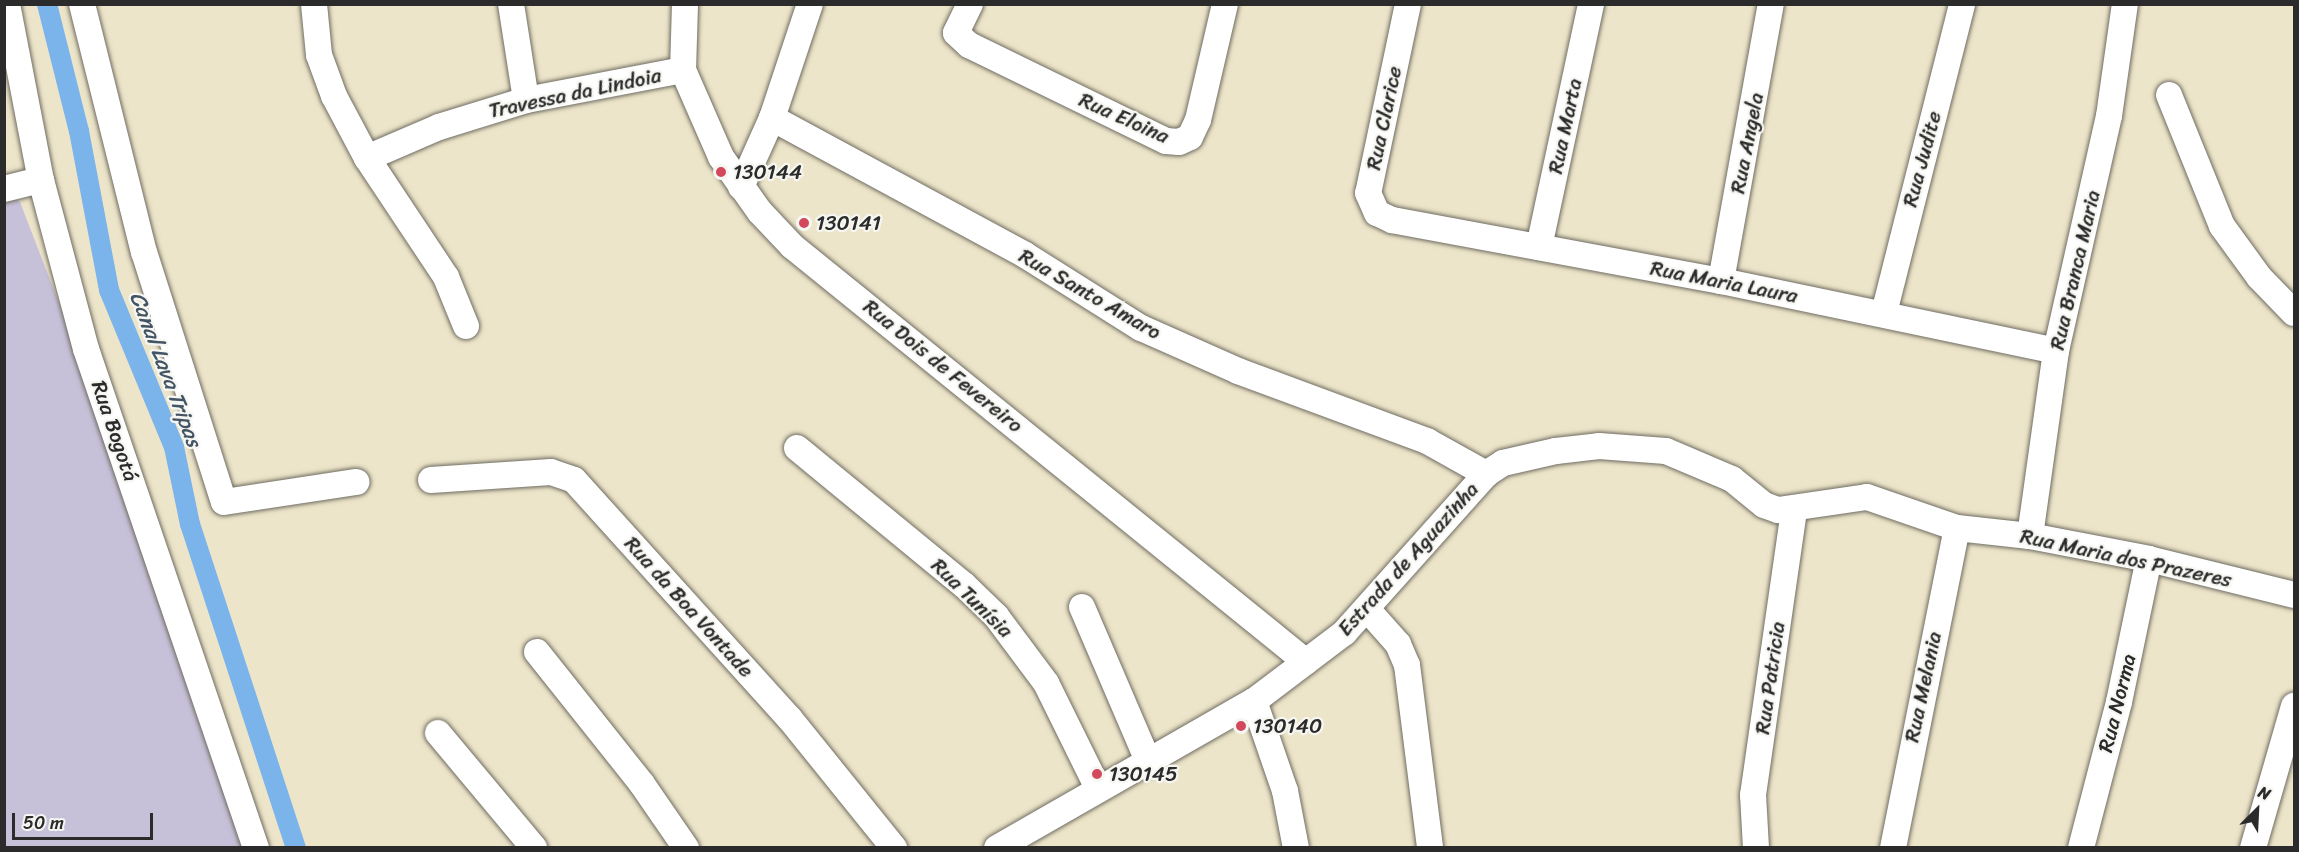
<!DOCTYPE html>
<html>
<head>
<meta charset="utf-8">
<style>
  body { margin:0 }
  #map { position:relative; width:2299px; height:852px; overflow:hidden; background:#ede5c9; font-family:Sriracha,sans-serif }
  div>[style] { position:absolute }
  .industrial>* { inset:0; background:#c7c0d9 }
  .canal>* { height:20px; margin:-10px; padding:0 10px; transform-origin:10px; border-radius:10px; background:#7bb3eb }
  .roads { filter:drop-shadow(0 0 2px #6f6c62) drop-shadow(0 0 2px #6f6c62) }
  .minor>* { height:26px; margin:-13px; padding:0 13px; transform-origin:13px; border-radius:13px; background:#fff }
  .dots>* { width:16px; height:16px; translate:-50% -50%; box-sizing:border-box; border:3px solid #f6f6f2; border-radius:50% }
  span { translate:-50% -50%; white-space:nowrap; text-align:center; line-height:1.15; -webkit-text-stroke:4.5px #f6f6f2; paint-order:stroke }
  .street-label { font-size:21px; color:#2b2b2b }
  .poi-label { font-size:21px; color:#2b2b2b }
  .left { translate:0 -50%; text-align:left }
  .water-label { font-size:22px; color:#435465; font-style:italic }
  .frame { position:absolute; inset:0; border:6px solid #2b2b2b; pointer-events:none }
  .north { position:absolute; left:2227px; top:780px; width:60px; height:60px; -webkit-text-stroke:4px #f6f6f2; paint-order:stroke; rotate:24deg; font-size:16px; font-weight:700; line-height:24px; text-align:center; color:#2b2b2b }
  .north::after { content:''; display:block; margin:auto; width:21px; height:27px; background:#2b2b2b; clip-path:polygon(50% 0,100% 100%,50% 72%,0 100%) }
  .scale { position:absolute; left:12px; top:813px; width:141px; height:27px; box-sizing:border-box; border:3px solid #2b2b2b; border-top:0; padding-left:8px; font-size:18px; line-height:21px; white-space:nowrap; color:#2b2b2b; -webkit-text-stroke:4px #f6f6f2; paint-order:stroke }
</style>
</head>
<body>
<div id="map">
  <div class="industrial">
    <div style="clip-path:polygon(4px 188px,20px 202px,160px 565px,253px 847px,5px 847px)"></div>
  </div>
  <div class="canal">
    <div style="left:47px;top:4px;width:131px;rotate:75.9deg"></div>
    <div style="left:79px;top:131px;width:162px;rotate:79.3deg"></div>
    <div style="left:109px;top:290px;width:170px;rotate:67.5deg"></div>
    <div style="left:174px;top:447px;width:79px;rotate:78.3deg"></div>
    <div style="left:190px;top:524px;width:341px;rotate:71.9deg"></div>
  </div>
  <div class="roads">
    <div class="minor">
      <div style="left:7px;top:4px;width:179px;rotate:79.1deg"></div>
      <div style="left:41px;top:180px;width:175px;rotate:75.1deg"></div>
      <div style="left:86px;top:349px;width:527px;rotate:71.19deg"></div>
      <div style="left:82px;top:4px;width:256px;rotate:76deg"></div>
      <div style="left:144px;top:252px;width:262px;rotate:72.3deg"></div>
      <div style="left:224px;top:502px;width:134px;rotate:-8.6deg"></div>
      <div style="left:314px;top:4px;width:51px;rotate:84.4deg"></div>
      <div style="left:319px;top:55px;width:44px;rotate:69.9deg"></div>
      <div style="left:334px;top:96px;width:70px;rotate:62deg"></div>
      <div style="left:367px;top:158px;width:143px;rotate:56.4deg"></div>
      <div style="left:446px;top:277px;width:53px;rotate:67.8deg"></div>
      <div style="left:511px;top:4px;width:97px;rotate:81.1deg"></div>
      <div style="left:685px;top:4px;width:66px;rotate:91.7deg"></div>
      <div style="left:683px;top:70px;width:95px;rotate:66.4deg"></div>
      <div style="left:721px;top:157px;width:67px;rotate:54.7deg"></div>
      <div style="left:760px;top:212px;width:47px;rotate:46.7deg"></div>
      <div style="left:792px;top:246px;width:661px;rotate:38.98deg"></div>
      <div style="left:970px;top:4px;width:32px;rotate:116deg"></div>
      <div style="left:956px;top:33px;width:18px;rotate:43deg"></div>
      <div style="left:969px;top:45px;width:219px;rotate:26deg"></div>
      <div style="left:1166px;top:141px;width:13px;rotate:4deg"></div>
      <div style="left:1179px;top:142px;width:12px;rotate:-24deg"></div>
      <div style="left:1190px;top:137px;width:19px;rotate:-65deg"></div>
      <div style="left:1198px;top:120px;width:119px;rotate:-76.9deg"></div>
      <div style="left:1408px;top:4px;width:193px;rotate:101.9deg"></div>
      <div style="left:1368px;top:193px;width:22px;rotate:66deg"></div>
      <div style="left:1377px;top:213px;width:17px;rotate:25deg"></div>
      <div style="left:1392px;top:220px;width:335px;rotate:10.5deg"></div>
      <div style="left:1721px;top:281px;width:342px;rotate:11.8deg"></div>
      <div style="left:2169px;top:95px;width:141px;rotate:68deg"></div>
      <div style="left:2222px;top:226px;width:63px;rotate:54deg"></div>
      <div style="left:2259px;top:277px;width:50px;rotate:45.8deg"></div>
      <div style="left:772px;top:118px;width:288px;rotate:28.4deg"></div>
      <div style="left:1025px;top:255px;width:137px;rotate:32.2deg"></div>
      <div style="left:1141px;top:328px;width:106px;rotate:23.9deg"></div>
      <div style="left:1238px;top:371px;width:202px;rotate:20.3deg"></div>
      <div style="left:1427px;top:441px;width:68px;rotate:29.2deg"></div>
      <div style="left:367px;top:158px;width:78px;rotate:-23.3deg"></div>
      <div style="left:439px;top:127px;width:91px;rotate:-17.2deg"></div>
      <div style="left:526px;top:100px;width:160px;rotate:-10.8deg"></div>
      <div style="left:741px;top:187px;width:76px;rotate:-65.8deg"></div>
      <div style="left:772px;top:118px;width:120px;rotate:-71.6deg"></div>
      <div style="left:4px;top:189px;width:38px;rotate:-14deg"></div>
      <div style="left:1539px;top:247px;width:249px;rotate:-77.9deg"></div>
      <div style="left:1721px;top:281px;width:281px;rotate:-79.8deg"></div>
      <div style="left:1884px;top:313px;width:319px;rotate:-75.8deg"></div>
      <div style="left:797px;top:448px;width:216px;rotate:39.4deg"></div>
      <div style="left:964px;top:585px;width:45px;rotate:44.1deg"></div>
      <div style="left:996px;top:616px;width:84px;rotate:53.3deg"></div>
      <div style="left:1046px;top:683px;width:117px;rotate:63.7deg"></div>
      <div style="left:431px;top:480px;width:120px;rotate:-3.8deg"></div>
      <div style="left:551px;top:472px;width:24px;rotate:19deg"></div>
      <div style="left:574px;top:480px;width:322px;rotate:47.9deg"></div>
      <div style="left:790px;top:719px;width:166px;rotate:51.1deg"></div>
      <div style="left:2030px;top:536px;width:187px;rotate:-82deg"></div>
      <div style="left:2056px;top:351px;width:241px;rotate:-77.3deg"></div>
      <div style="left:2109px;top:116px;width:113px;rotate:-81.9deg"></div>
      <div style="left:1082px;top:607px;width:170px;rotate:66.8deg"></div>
      <div style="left:1367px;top:609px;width:47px;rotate:48.5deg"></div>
      <div style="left:1398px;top:644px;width:23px;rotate:67deg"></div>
      <div style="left:1407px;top:665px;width:184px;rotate:82.8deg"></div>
      <div style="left:537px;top:652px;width:169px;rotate:51.5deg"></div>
      <div style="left:642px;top:784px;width:78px;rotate:55.5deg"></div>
      <div style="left:1254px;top:701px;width:95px;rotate:71deg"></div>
      <div style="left:1285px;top:791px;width:58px;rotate:79.1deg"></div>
      <div style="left:438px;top:733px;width:150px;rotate:50.1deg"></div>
      <div style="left:997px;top:848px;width:296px;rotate:-29.8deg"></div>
      <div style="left:1254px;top:701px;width:113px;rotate:-37.1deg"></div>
      <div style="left:1344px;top:633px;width:213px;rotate:-48.2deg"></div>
      <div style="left:1486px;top:474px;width:20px;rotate:-33deg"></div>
      <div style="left:1503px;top:463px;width:54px;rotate:-12.8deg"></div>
      <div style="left:1556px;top:451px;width:43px;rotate:-6.6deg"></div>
      <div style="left:1599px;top:446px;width:67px;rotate:4.3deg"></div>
      <div style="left:1666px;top:451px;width:72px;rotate:23deg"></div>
      <div style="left:1732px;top:479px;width:41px;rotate:39.1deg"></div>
      <div style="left:1764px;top:505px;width:15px;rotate:20deg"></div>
      <div style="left:1778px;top:510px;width:90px;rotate:-8.3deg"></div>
      <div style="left:1867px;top:497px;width:95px;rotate:19deg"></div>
      <div style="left:1957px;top:528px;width:73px;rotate:6.3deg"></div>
      <div style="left:2030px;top:536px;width:121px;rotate:10.9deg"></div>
      <div style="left:2149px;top:559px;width:149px;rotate:13.9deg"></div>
      <div style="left:1756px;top:848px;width:53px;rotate:-93.2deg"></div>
      <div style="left:1753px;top:795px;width:289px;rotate:-81.8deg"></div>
      <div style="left:1893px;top:848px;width:326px;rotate:-78.7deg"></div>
      <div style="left:2081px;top:848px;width:151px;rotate:-75.4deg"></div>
      <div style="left:2119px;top:702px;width:146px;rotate:-78.2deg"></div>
      <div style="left:2253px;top:848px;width:148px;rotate:-73.9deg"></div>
    </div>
  </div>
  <div class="dots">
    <div style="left:721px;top:172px;background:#d1495b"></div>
    <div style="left:804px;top:223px;background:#d1495b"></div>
    <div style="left:1241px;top:726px;background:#d1495b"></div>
    <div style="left:1097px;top:774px;background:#d1495b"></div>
  </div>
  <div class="street-label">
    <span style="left:575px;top:93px;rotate:-12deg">Travessa da Lindoia</span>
    <span style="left:1124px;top:118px;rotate:24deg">Rua Eloina</span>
    <span style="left:1384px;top:118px;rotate:-78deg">Rua Clarice</span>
    <span style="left:1565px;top:126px;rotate:-78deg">Rua Marta</span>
    <span style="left:1747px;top:143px;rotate:-79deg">Rua Angela</span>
    <span style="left:1922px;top:159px;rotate:-75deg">Rua Judite</span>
    <span style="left:2075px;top:270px;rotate:-77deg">Rua Branca Maria</span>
    <span style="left:1724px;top:282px;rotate:11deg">Rua Maria Laura</span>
    <span style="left:1090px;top:294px;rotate:30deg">Rua Santo Amaro</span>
    <span style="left:943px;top:366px;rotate:39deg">Rua Dois de Fevereiro</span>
    <span style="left:115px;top:431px;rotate:71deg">Rua Bogotá</span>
    <span style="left:2126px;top:558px;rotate:12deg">Rua Maria dos Prazeres</span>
    <span style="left:1408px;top:559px;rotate:-48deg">Estrada de Aguazinha</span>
    <span style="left:972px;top:598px;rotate:44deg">Rua Tunísia</span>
    <span style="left:689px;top:607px;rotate:48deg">Rua da Boa Vontade</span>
    <span style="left:1770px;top:678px;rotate:-82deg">Rua Patricia</span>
    <span style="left:1923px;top:687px;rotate:-78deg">Rua Melania</span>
    <span style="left:2117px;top:703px;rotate:-76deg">Rua Norma</span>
  </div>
  <div class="poi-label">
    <span class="left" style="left:733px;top:172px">130144</span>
    <span class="left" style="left:816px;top:223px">130141</span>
    <span class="left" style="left:1253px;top:726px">130140</span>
    <span class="left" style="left:1109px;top:774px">130145</span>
  </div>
  <div class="water-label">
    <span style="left:166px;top:369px;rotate:69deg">Canal Lava Tripas</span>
  </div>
  <div class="frame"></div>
  <div class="north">N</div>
  <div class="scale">50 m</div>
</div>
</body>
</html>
